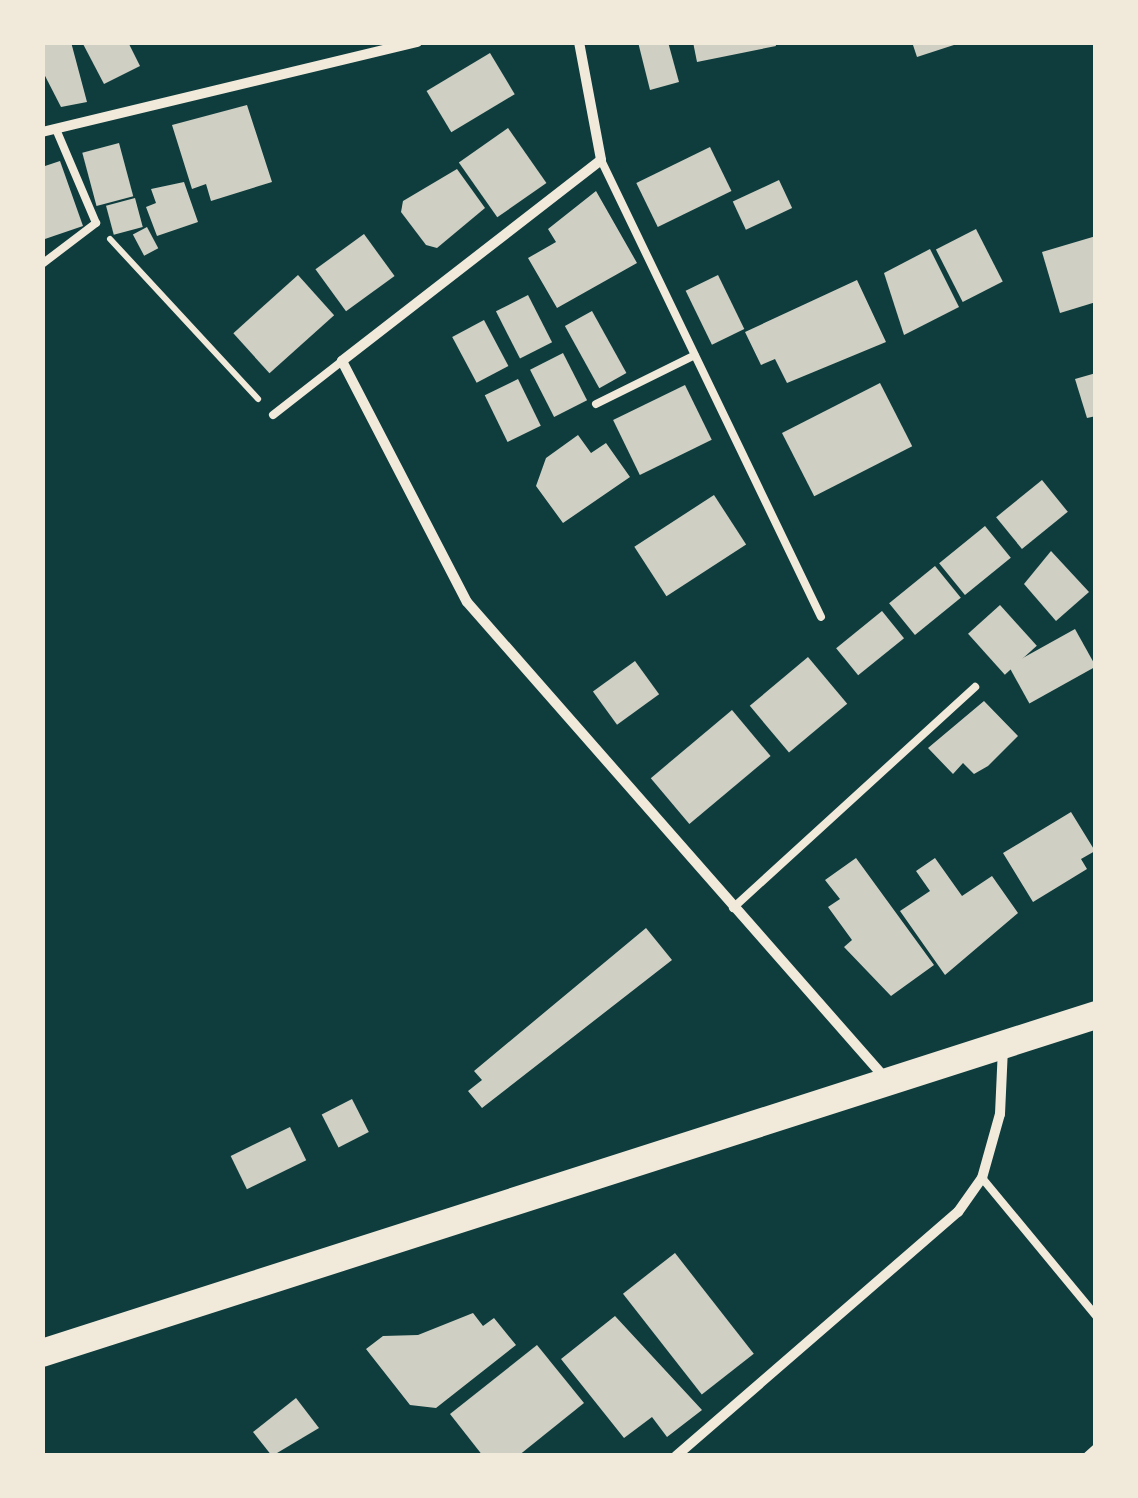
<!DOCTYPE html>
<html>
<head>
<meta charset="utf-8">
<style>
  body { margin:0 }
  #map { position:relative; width:1138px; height:1498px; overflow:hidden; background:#0f3d3e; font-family:Figtree,sans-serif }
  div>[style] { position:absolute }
  .building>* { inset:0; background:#cfcfc3; transform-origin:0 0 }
  .path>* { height:6px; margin:-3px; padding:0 3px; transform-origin:3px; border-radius:3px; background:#f1e9da }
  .service>* { height:8px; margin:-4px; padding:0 4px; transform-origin:4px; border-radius:4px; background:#f1e9da }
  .minor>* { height:10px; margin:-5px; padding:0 5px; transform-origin:5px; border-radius:5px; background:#f1e9da }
  .trunk>* { height:28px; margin:-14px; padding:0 14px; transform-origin:14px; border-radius:14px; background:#f1e9da }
  span { translate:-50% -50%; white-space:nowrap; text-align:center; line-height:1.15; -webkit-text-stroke:8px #f1e9da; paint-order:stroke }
  .frame { position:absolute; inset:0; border:45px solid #f1e9da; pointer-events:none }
</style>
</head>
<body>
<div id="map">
  <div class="building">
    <div style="clip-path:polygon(42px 42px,71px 42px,87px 102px,61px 107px,42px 70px)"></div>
    <div style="clip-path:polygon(82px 42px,128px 42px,140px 66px,104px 84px)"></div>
    <div style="clip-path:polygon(638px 42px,668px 42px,679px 82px,650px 90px)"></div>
    <div style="clip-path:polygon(693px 42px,775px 42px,776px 46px,697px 62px)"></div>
    <div style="clip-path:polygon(912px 42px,960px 42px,960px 43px,917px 57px)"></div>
    <div style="left:490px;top:53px;width:48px;height:74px;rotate:59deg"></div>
    <div style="clip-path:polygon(247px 105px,272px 182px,211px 201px,206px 184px,192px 189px,172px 125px)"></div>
    <div style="left:508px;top:128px;width:67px;height:60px;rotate:55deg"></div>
    <div style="left:119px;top:143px;width:55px;height:38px;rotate:75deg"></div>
    <div style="left:710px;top:147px;width:49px;height:82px;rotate:64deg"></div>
    <div style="clip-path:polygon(60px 161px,83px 226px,42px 240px,42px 167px)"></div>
    <div style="clip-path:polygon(457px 169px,485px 208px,437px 248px,426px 245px,401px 212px,403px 201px)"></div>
    <div style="left:779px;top:180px;width:31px;height:51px;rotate:65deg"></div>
    <div style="clip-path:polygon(184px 182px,198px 222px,157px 236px,146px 207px,156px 203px,151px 189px)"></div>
    <div style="clip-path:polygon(596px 191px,637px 263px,557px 308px,528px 258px,556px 242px,548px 229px)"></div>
    <div style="left:135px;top:198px;width:30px;height:30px;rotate:75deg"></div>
    <div style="left:147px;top:227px;width:24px;height:16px;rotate:62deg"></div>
    <div style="left:976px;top:229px;width:59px;height:45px;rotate:63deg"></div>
    <div style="left:364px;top:234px;width:52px;height:60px;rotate:54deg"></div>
    <div style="clip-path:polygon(1096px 236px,1096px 302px,1060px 313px,1042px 252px)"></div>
    <div style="clip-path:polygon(930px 249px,959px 307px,904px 335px,884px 273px)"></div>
    <div style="left:298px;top:275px;width:54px;height:87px;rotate:48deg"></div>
    <div style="left:718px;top:275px;width:60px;height:36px;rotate:64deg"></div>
    <div style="clip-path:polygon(857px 280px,886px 342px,787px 383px,775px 359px,761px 365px,745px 332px)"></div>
    <div style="left:528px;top:295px;width:53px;height:36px;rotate:63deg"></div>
    <div style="left:592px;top:311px;width:71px;height:31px;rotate:61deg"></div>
    <div style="left:484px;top:320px;width:52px;height:36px;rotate:62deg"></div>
    <div style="left:563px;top:353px;width:53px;height:37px;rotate:63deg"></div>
    <div style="clip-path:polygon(1096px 373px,1096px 416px,1087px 418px,1075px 379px)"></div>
    <div style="left:518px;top:379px;width:52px;height:37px;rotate:64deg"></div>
    <div style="left:880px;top:383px;width:71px;height:110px;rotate:63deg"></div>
    <div style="left:685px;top:385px;width:61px;height:80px;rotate:64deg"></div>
    <div style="clip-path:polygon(578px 435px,591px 453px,606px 443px,630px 477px,563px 523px,536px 486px,546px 458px)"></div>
    <div style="left:1042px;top:480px;width:41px;height:59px;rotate:51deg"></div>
    <div style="left:714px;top:495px;width:59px;height:95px;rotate:57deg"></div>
    <div style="left:985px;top:526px;width:41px;height:59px;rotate:51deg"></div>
    <div style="clip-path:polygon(1051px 551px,1089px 592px,1056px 621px,1024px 584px)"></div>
    <div style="left:935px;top:566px;width:41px;height:59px;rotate:51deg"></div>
    <div style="left:1000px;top:605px;width:55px;height:43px;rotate:48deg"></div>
    <div style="left:882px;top:611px;width:35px;height:59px;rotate:51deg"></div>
    <div style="left:1075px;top:629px;width:43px;height:76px;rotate:61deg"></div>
    <div style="left:808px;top:657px;width:61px;height:76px;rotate:50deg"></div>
    <div style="left:635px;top:661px;width:41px;height:52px;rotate:54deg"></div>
    <div style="clip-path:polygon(984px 701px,1018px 736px,988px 766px,974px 774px,963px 763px,953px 774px,928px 748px)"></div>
    <div style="left:732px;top:710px;width:60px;height:106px;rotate:50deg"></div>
    <div style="clip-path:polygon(1071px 812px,1095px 851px,1081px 859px,1087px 869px,1033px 902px,1003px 853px)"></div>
    <div style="clip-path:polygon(856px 858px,934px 965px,891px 996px,844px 947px,852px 940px,828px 907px,840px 899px,825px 880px)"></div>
    <div style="clip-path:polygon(935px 858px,962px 896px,992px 876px,1018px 913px,945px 975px,900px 911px,930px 891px,916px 871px)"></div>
    <div style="clip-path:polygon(646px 928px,672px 960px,482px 1108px,468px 1091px,482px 1080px,474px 1071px)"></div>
    <div style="left:352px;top:1099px;width:37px;height:34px;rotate:63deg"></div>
    <div style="left:290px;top:1127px;width:37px;height:66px;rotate:64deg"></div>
    <div style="left:675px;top:1253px;width:128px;height:66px;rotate:52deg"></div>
    <div style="clip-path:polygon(473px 1313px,483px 1326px,494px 1318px,516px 1345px,436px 1408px,410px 1405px,366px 1349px,383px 1336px,418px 1335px)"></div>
    <div style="clip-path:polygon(615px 1316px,702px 1410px,667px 1437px,652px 1417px,624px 1438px,561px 1359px)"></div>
    <div style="clip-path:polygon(537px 1345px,584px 1403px,518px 1456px,483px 1456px,450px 1414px)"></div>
    <div style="clip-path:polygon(296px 1398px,319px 1428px,272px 1456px,253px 1432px)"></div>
  </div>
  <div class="path">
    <div style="left:110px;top:239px;width:218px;rotate:47.2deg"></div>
  </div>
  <div class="service">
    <div style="left:601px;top:160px;width:507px;rotate:64.29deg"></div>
    <div style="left:42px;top:264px;width:68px;rotate:-37.2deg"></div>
    <div style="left:96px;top:223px;width:102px;rotate:-113.1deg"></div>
    <div style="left:596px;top:404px;width:110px;rotate:-26.3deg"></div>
    <div style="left:273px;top:415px;width:88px;rotate:-38deg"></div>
    <div style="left:733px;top:908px;width:328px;rotate:-42.4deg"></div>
    <div style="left:982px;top:1178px;width:179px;rotate:50.4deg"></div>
    <div style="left:1087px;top:1456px;width:12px;rotate:-42deg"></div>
  </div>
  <div class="minor">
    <div style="left:579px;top:42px;width:120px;rotate:79.4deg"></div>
    <div style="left:601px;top:160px;width:328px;rotate:142.2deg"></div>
    <div style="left:342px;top:361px;width:271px;rotate:62.6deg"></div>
    <div style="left:467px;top:602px;width:633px;rotate:48.71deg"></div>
    <div style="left:42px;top:132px;width:386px;rotate:-13.5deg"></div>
    <div style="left:676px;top:1456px;width:373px;rotate:-40.9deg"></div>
    <div style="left:958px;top:1212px;width:42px;rotate:-54.8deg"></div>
    <div style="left:982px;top:1178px;width:66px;rotate:-74.3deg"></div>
    <div style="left:1000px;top:1114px;width:66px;rotate:-87.4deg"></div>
  </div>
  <div class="trunk">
    <div style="left:42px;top:1353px;width:1107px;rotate:-17.78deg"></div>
  </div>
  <div class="frame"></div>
</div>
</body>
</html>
